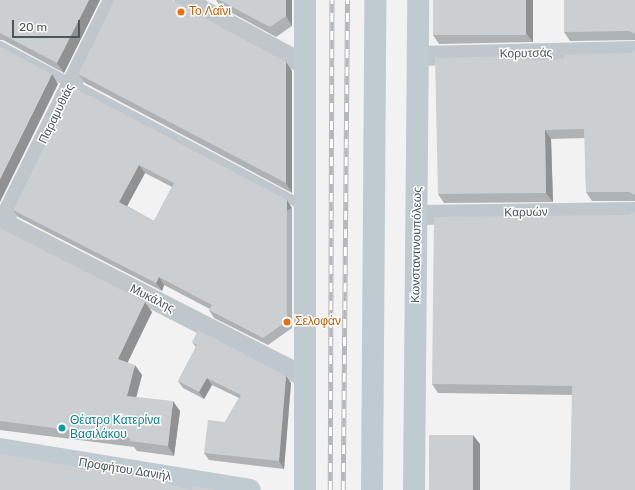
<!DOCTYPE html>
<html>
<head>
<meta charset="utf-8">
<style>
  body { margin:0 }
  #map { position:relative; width:635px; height:490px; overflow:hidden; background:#f3f2f2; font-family:Rubik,sans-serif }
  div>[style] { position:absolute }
  .lane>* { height:10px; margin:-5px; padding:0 5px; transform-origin:5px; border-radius:5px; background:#bfc7cc }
  .street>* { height:20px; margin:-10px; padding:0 10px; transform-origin:10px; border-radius:10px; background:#bfc7cc }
  .secondary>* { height:22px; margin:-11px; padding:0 11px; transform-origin:11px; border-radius:11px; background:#bfcad1 }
  .rail>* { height:4.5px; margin-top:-2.25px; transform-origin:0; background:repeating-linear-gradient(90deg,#fff 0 9px,#b4b7bb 0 18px); box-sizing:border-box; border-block:1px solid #b4b7bb }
  .wall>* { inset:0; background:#afb2b5 }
  .shaded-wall>* { inset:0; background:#8f9193; transform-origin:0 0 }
  .building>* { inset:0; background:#cccfd2; transform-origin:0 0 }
  .dots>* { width:11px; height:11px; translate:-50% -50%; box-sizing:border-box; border:2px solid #fff; border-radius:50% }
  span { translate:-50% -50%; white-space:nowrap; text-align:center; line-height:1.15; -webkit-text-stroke:3px #fff; paint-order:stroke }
  .food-label { font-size:12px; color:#c56008 }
  .left { translate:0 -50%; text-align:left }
  .street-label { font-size:12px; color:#4b575d }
  .culture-label { font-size:12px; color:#0d838f }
  .scale { position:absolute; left:12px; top:20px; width:68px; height:18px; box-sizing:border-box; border:2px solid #4b575d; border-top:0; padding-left:5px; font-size:12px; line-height:14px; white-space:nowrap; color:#4b575d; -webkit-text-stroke:3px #fff; paint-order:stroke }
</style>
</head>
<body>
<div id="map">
  <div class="lane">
    <div style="left:0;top:46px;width:345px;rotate:27.8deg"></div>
  </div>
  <div class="street">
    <div style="left:184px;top:0;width:137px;rotate:28.2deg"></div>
    <div style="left:418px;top:56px;width:217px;rotate:-1.3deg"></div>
    <div style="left:417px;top:215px;width:218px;rotate:-0.8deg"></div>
    <div style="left:0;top:221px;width:343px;rotate:27.1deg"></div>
    <div style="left:0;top:228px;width:254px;rotate:-63.6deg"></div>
  </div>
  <div class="secondary">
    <div style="left:0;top:449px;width:253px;rotate:9.3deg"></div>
    <div style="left:305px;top:490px;width:490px;rotate:-90deg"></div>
    <div style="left:372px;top:490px;width:490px;rotate:-89.6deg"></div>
    <div style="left:414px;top:490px;width:490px;rotate:-89.5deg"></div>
  </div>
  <div class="rail">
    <div style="left:330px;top:490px;width:490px;rotate:-89.8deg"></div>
    <div style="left:343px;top:490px;width:490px;rotate:-89.5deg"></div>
  </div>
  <div class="wall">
    <div style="clip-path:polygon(0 0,100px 0,64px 73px,3px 40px,0 40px)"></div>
    <div style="clip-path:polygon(114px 0,173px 0,173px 1px,286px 62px,292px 71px,292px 193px,85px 83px,78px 74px)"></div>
    <div style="clip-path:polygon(216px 0,292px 0,292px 26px,276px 37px,221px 7px)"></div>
    <div style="clip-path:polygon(533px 0,533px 42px,439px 44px,433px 35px)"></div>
    <div style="clip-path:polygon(635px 0,635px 40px,570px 41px,564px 32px)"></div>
    <div style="clip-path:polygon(635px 50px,635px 201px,592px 201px,586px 192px,585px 138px,551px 139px,553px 202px,444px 203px,438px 194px,529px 60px,564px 59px,629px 53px)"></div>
    <div style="clip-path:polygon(evenodd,73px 87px,292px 208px,292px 328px,268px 345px,214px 318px,209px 310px,210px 309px,164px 285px,162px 291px,18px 217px,13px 210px,73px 87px,145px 173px,172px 187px,154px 221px,127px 206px,145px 173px)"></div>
    <div style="clip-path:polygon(629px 215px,572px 395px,438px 393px,432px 384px)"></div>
    <div style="clip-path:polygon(0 228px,152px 312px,127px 362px,142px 375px,136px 397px,180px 411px,174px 456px,137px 451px,134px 447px,0 430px)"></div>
    <div style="clip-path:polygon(192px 342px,291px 383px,284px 469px,209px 460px,204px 453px,225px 422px,239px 398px,212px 385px,204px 399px,183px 388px,178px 381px,196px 347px)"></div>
  </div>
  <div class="shaded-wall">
    <div style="clip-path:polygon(89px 0,100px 0,64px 73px,57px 63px)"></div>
    <div style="clip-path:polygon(286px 0,292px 0,292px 26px,286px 16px)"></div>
    <div style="clip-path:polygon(526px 0,533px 0,533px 42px,526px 33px)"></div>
    <div style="clip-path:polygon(286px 62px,292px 71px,292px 193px,286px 183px)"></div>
    <div style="clip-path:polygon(52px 74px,58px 84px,0 202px,0 179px)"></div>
    <div style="clip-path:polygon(545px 130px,551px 139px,553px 202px,546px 193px)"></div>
    <div style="clip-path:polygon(139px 165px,145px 173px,125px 210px,119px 202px)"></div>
    <div style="left:287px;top:200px;width:9px;height:121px;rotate:58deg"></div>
    <div style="clip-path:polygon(159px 277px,164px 285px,162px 291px,156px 283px)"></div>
    <div style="clip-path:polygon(145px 302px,152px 312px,125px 368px,118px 359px)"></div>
    <div style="clip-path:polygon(135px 365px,142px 375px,134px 406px,127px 396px)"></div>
    <div style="clip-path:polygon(286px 376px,291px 383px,284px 469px,279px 461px)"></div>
    <div style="clip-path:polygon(207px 378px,212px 385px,204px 399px,199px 392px)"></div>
    <div style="clip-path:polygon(173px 401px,180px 411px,174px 456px,168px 446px)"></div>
    <div style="clip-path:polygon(473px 435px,480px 444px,480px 490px,473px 490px)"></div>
  </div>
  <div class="building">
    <div style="clip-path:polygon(0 0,89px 0,57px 63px,0 33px)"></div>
    <div style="clip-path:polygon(114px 0,172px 0,286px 62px,286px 183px,78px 74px)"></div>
    <div style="clip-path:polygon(219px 0,286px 0,286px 16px,270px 27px)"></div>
    <div style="left:433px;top:0;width:93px;height:35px"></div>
    <div style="clip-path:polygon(564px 0,635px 0,635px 34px,629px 31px,564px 32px)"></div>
    <div style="clip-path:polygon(0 47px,52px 74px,0 179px)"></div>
    <div style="clip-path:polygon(635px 50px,635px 195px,629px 192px,586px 192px,584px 129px,545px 130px,546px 193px,438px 194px,435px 58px,527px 56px,527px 60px,564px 59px,564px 55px,629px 53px)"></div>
    <div style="clip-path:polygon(evenodd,73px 87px,287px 200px,287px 321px,263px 338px,209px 310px,212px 305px,159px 277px,156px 283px,13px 210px,73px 87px,139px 165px,174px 183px,154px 221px,119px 202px,139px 165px)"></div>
    <div style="clip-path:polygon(635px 211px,635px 490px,570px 490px,572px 386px,432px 384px,434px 217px,629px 215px)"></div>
    <div style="clip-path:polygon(0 228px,145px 302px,118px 359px,135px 365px,127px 396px,173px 401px,168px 446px,130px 441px,130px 438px,0 421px)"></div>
    <div style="clip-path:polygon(198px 330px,286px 376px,279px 461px,204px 453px,208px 420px,225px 422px,241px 395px,207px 378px,199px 392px,178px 381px,197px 345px,192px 342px)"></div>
    <div style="left:429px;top:435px;width:44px;height:55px"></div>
    <div style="clip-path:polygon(0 454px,145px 478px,191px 490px,0 490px)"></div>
    <div style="clip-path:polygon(193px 486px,218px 490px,192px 490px)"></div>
  </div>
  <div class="dots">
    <div style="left:181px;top:12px;background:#e8710a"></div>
    <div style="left:287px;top:322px;background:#e8710a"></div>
    <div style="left:62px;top:428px;background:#0f9aa8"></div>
  </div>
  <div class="food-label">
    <span class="left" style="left:189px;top:12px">Το Λαΐνι</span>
    <span class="left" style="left:295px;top:322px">Σελοφάν</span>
  </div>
  <div class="street-label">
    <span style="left:526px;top:54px;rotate:-1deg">Κορυτσάς</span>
    <span style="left:57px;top:114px;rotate:-64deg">Παραμυθιάς</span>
    <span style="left:526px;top:213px;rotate:-1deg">Καρυών</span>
    <span style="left:417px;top:245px;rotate:-89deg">Κωνσταντινουπόλεως</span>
    <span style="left:152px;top:299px;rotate:27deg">Μυκάλης</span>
    <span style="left:125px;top:470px;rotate:9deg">Προφήτου Δανιήλ</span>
  </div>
  <div class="culture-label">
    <span class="left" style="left:70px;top:428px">Θέατρο Κατερίνα<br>Βασιλάκου</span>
  </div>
  <div class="scale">20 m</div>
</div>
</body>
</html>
